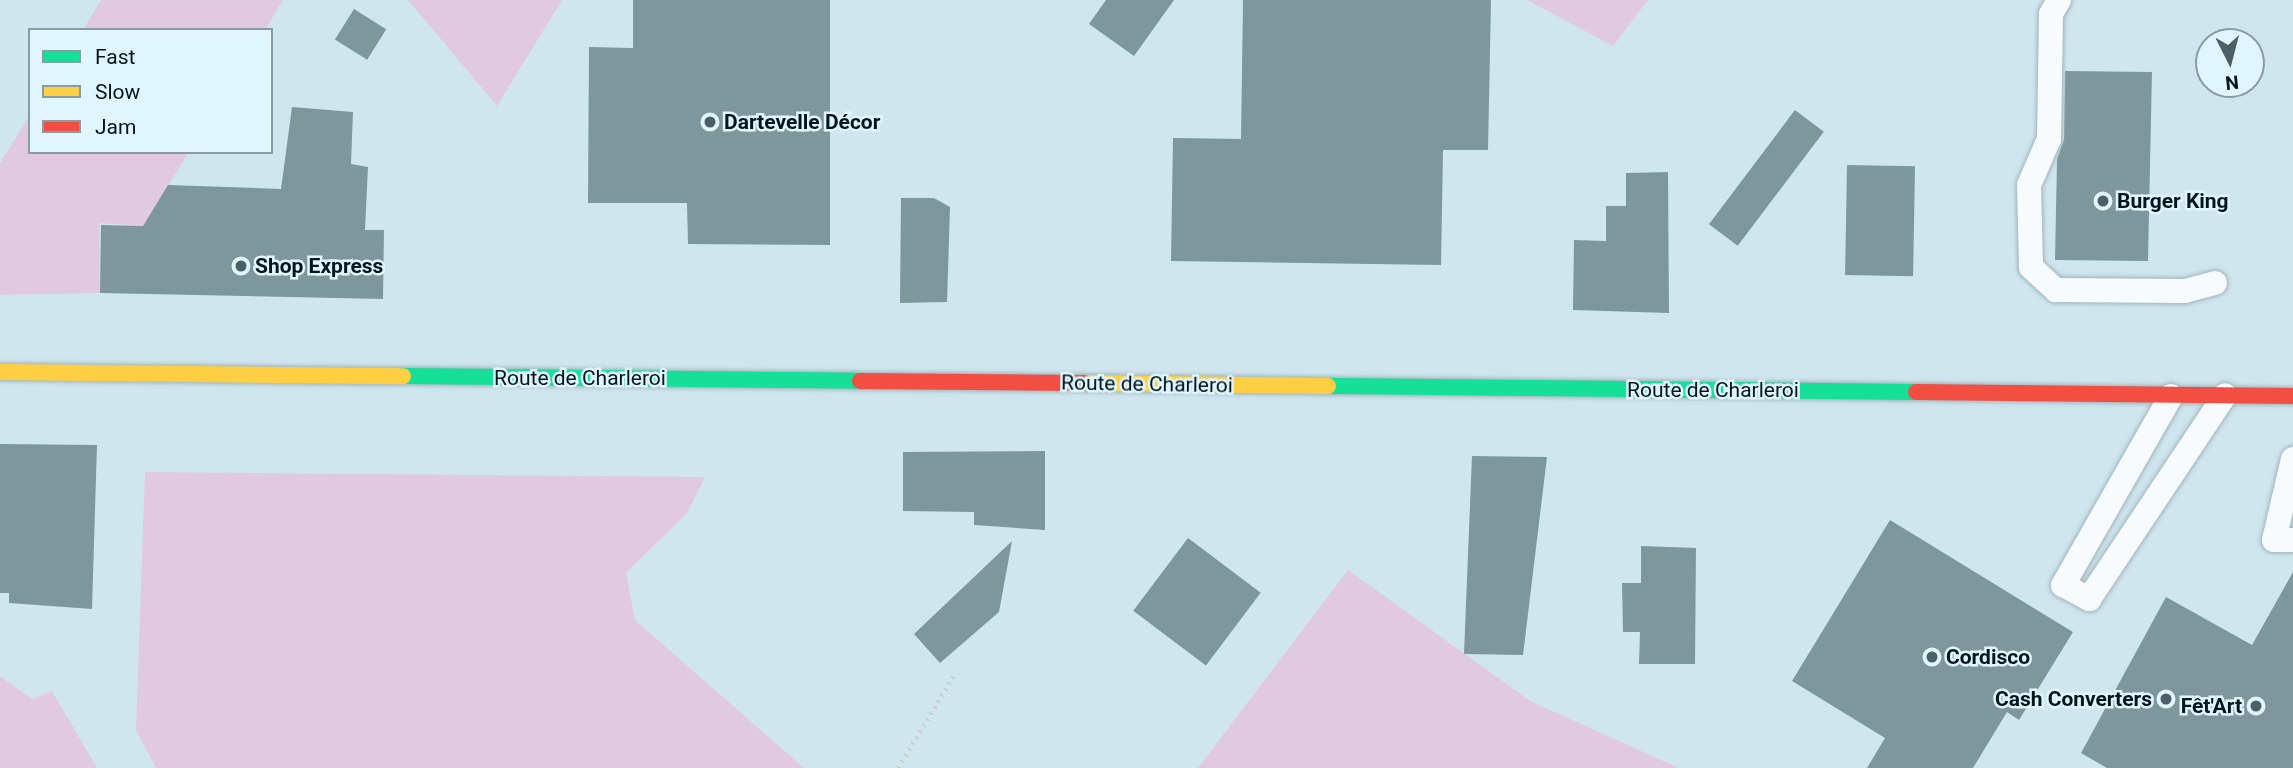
<!DOCTYPE html>
<html>
<head>
<meta charset="utf-8">
<style>
  body { margin:0 }
  #map { position:relative; width:2293px; height:768px; overflow:hidden; background:#cfe6ef; font-family:Roboto,sans-serif }
  div>[style] { position:absolute }
  .green>* { inset:0; background:#e2c9e2 }
  .building>* { inset:0; background:#7e979c; transform-origin:0 0 }
  .path>* { height:4.5px; margin-top:-2.25px; transform-origin:0; background:repeating-linear-gradient(90deg,#c9d0d2 0 2px,transparent 0 7px) }
  .roads { filter:drop-shadow(0 0 2px #a1b5bc) drop-shadow(0 0 2px #a1b5bc) }
  .lane>* { height:24px; margin:-12px; padding:0 12px; transform-origin:12px; border-radius:12px; background:#f8fbfd }
  .fast>* { height:16px; margin:-8px; padding:0 8px; transform-origin:8px; border-radius:8px; background:#16e098 }
  .slow>* { height:16px; margin:-8px; padding:0 8px; transform-origin:8px; border-radius:8px; background:#ffcf43 }
  .jam>* { height:16px; margin:-8px; padding:0 8px; transform-origin:8px; border-radius:8px; background:#f24e42 }
  .dots>* { width:19px; height:19px; translate:-50% -50%; box-sizing:border-box; border:4px solid #e0f5fd; border-radius:50% }
  span { translate:-50% -50%; white-space:nowrap; text-align:center; line-height:1.15; -webkit-text-stroke:5px #e0f5fd; paint-order:stroke }
  .poi-label { font-size:21px; color:#02161d; font-weight:700 }
  .left { translate:0 -50%; text-align:left }
  .right { translate:-100% -50%; text-align:right }
  .street-label { font-size:21px; color:#02161d }
  .legend { position:absolute; left:28px; top:28px; width:245px; height:126px; box-sizing:border-box; background:#e0f5fd; border:2px solid #879ca3; margin:0; padding:9px 12px; list-style:none; font-size:21px; color:#02161d }
  .legend li { display:flex; align-items:center; gap:14px; height:35px }
  .legend b { width:35px; border:2px solid #879ca3 }
  .north { position:absolute; left:2195px; top:28px; width:70px; height:70px; box-sizing:border-box; background:#e0f5fd; border:2px solid #879ca3; border-radius:50%; rotate:174deg; font-size:19px; font-weight:700; line-height:28px; text-align:center; color:#02161d }
  .north::after { content:''; display:block; margin:auto; width:24px; height:32px; background:#4a5f66; clip-path:polygon(50% 0,100% 100%,50% 72%,0 100%) }
</style>
</head>
<body>
<div id="map">
  <div class="green">
    <div style="clip-path:polygon(101px 0,283px 0,265px 30px,83px 30px)"></div>
    <div style="clip-path:polygon(408px 0,562px 0,497px 106px)"></div>
    <div style="clip-path:polygon(1527px 0,1648px 0,1613px 46px)"></div>
    <div style="clip-path:polygon(30px 115px,30px 152px,189px 152px,143px 226px,99px 223px,100px 293px,0 295px,0 163px)"></div>
    <div style="clip-path:polygon(145px 472px,705px 477px,687px 513px,626px 573px,635px 620px,804px 768px,156px 768px,136px 730px)"></div>
    <div style="clip-path:polygon(1348px 570px,1530px 701px,1679px 768px,1198px 768px)"></div>
    <div style="clip-path:polygon(0 676px,32px 699px,52px 691px,97px 768px,0 768px)"></div>
  </div>
  <div class="building">
    <div style="clip-path:polygon(633px 0,830px 0,830px 245px,688px 244px,687px 203px,588px 203px,589px 47px,633px 48px)"></div>
    <div style="clip-path:polygon(1106px 0,1174px 0,1134px 56px,1089px 24px)"></div>
    <div style="clip-path:polygon(1243px 0,1491px 0,1488px 150px,1443px 150px,1441px 265px,1171px 261px,1173px 138px,1241px 139px)"></div>
    <div style="left:354px;top:9px;width:38px;height:36px;rotate:32deg"></div>
    <div style="clip-path:polygon(2065px 71px,2152px 72px,2148px 261px,2055px 260px,2057px 159px,2064px 139px)"></div>
    <div style="clip-path:polygon(292px 107px,353px 112px,351px 164px,368px 167px,365px 230px,384px 230px,383px 299px,100px 293px,101px 225px,143px 226px,168px 185px,281px 189px)"></div>
    <div style="left:1795px;top:110px;width:36px;height:143px;rotate:37deg"></div>
    <div style="left:1847px;top:165px;width:68px;height:110px;rotate:1deg"></div>
    <div style="clip-path:polygon(1668px 172px,1669px 313px,1573px 310px,1574px 240px,1606px 241px,1606px 206px,1626px 206px,1626px 173px)"></div>
    <div style="clip-path:polygon(901px 198px,934px 198px,950px 207px,947px 302px,900px 303px)"></div>
    <div style="clip-path:polygon(0 444px,97px 445px,92px 609px,9px 603px,9px 593px,0 593px)"></div>
    <div style="clip-path:polygon(1045px 451px,1045px 530px,974px 525px,974px 512px,903px 511px,903px 452px)"></div>
    <div style="clip-path:polygon(1472px 456px,1547px 457px,1523px 655px,1464px 654px)"></div>
    <div style="clip-path:polygon(1890px 520px,2073px 632px,2019px 720px,2007px 712px,1973px 768px,1867px 768px,1885px 738px,1792px 681px)"></div>
    <div style="left:1188px;top:538px;width:91px;height:91px;rotate:37deg"></div>
    <div style="clip-path:polygon(1012px 541px,999px 612px,940px 663px,914px 634px)"></div>
    <div style="clip-path:polygon(1641px 546px,1696px 548px,1695px 664px,1639px 664px,1640px 632px,1623px 632px,1622px 583px,1641px 583px)"></div>
    <div style="clip-path:polygon(2293px 572px,2293px 768px,2107px 768px,2081px 753px,2166px 597px,2252px 645px)"></div>
  </div>
  <div class="path">
    <div style="left:898px;top:768px;width:111px;rotate:-59deg"></div>
  </div>
  <div class="roads">
    <div class="lane">
      <div style="left:2059px;top:0;width:16px;rotate:120deg"></div>
      <div style="left:2051px;top:14px;width:125px;rotate:90.9deg"></div>
      <div style="left:2049px;top:139px;width:50px;rotate:113.5deg"></div>
      <div style="left:2029px;top:185px;width:82px;rotate:88.6deg"></div>
      <div style="left:2031px;top:267px;width:34px;rotate:43deg"></div>
      <div style="left:2056px;top:290px;width:129px;rotate:0.4deg"></div>
      <div style="left:2185px;top:291px;width:31px;rotate:-15deg"></div>
      <div style="left:2171px;top:396px;width:218px;rotate:119.7deg"></div>
      <div style="left:2063px;top:585px;width:30px;rotate:28deg"></div>
      <div style="left:2089px;top:599px;width:245px;rotate:-56.3deg"></div>
      <div style="left:2293px;top:459px;width:83px;rotate:103.2deg"></div>
      <div style="left:2274px;top:540px;width:19px"></div>
    </div>
    <div class="fast">
      <div style="left:403px;top:376px;width:457px;rotate:0.6deg"></div>
      <div style="left:1328px;top:386px;width:588px;rotate:0.58deg"></div>
    </div>
    <div class="slow">
      <div style="left:0;top:372px;width:403px;rotate:0.6deg"></div>
      <div style="left:1084px;top:383px;width:244px;rotate:0.7deg"></div>
    </div>
    <div class="jam">
      <div style="left:860px;top:381px;width:224px;rotate:0.5deg"></div>
      <div style="left:1916px;top:392px;width:377px;rotate:0.6deg"></div>
    </div>
  </div>
  <div class="dots">
    <div style="left:710px;top:122px;background:#4a5f66"></div>
    <div style="left:2103px;top:201px;background:#4a5f66"></div>
    <div style="left:241px;top:266px;background:#4a5f66"></div>
    <div style="left:1932px;top:657px;background:#4a5f66"></div>
    <div style="left:2166px;top:699px;background:#4a5f66"></div>
    <div style="left:2256px;top:706px;background:#4a5f66"></div>
  </div>
  <div class="poi-label">
    <span class="left" style="left:724px;top:122px">Dartevelle Décor</span>
    <span class="left" style="left:2117px;top:201px">Burger King</span>
    <span class="left" style="left:255px;top:266px">Shop Express</span>
    <span class="left" style="left:1946px;top:657px">Cordisco</span>
    <span class="right" style="left:2152px;top:699px">Cash Converters</span>
    <span class="right" style="left:2242px;top:706px">Fêt'Art</span>
  </div>
  <div class="street-label">
    <span style="left:580px;top:378px">Route de Charleroi</span>
    <span style="left:1147px;top:384px;rotate:1deg">Route de Charleroi</span>
    <span style="left:1713px;top:390px">Route de Charleroi</span>
  </div>
  <ul class="legend">
  <li><b style="height:9px;background:#16e098"></b>Fast</li>
  <li><b style="height:9px;background:#ffcf43"></b>Slow</li>
  <li><b style="height:9px;background:#f24e42"></b>Jam</li>
  </ul>
  <div class="north">N</div>
</div>
</body>
</html>
